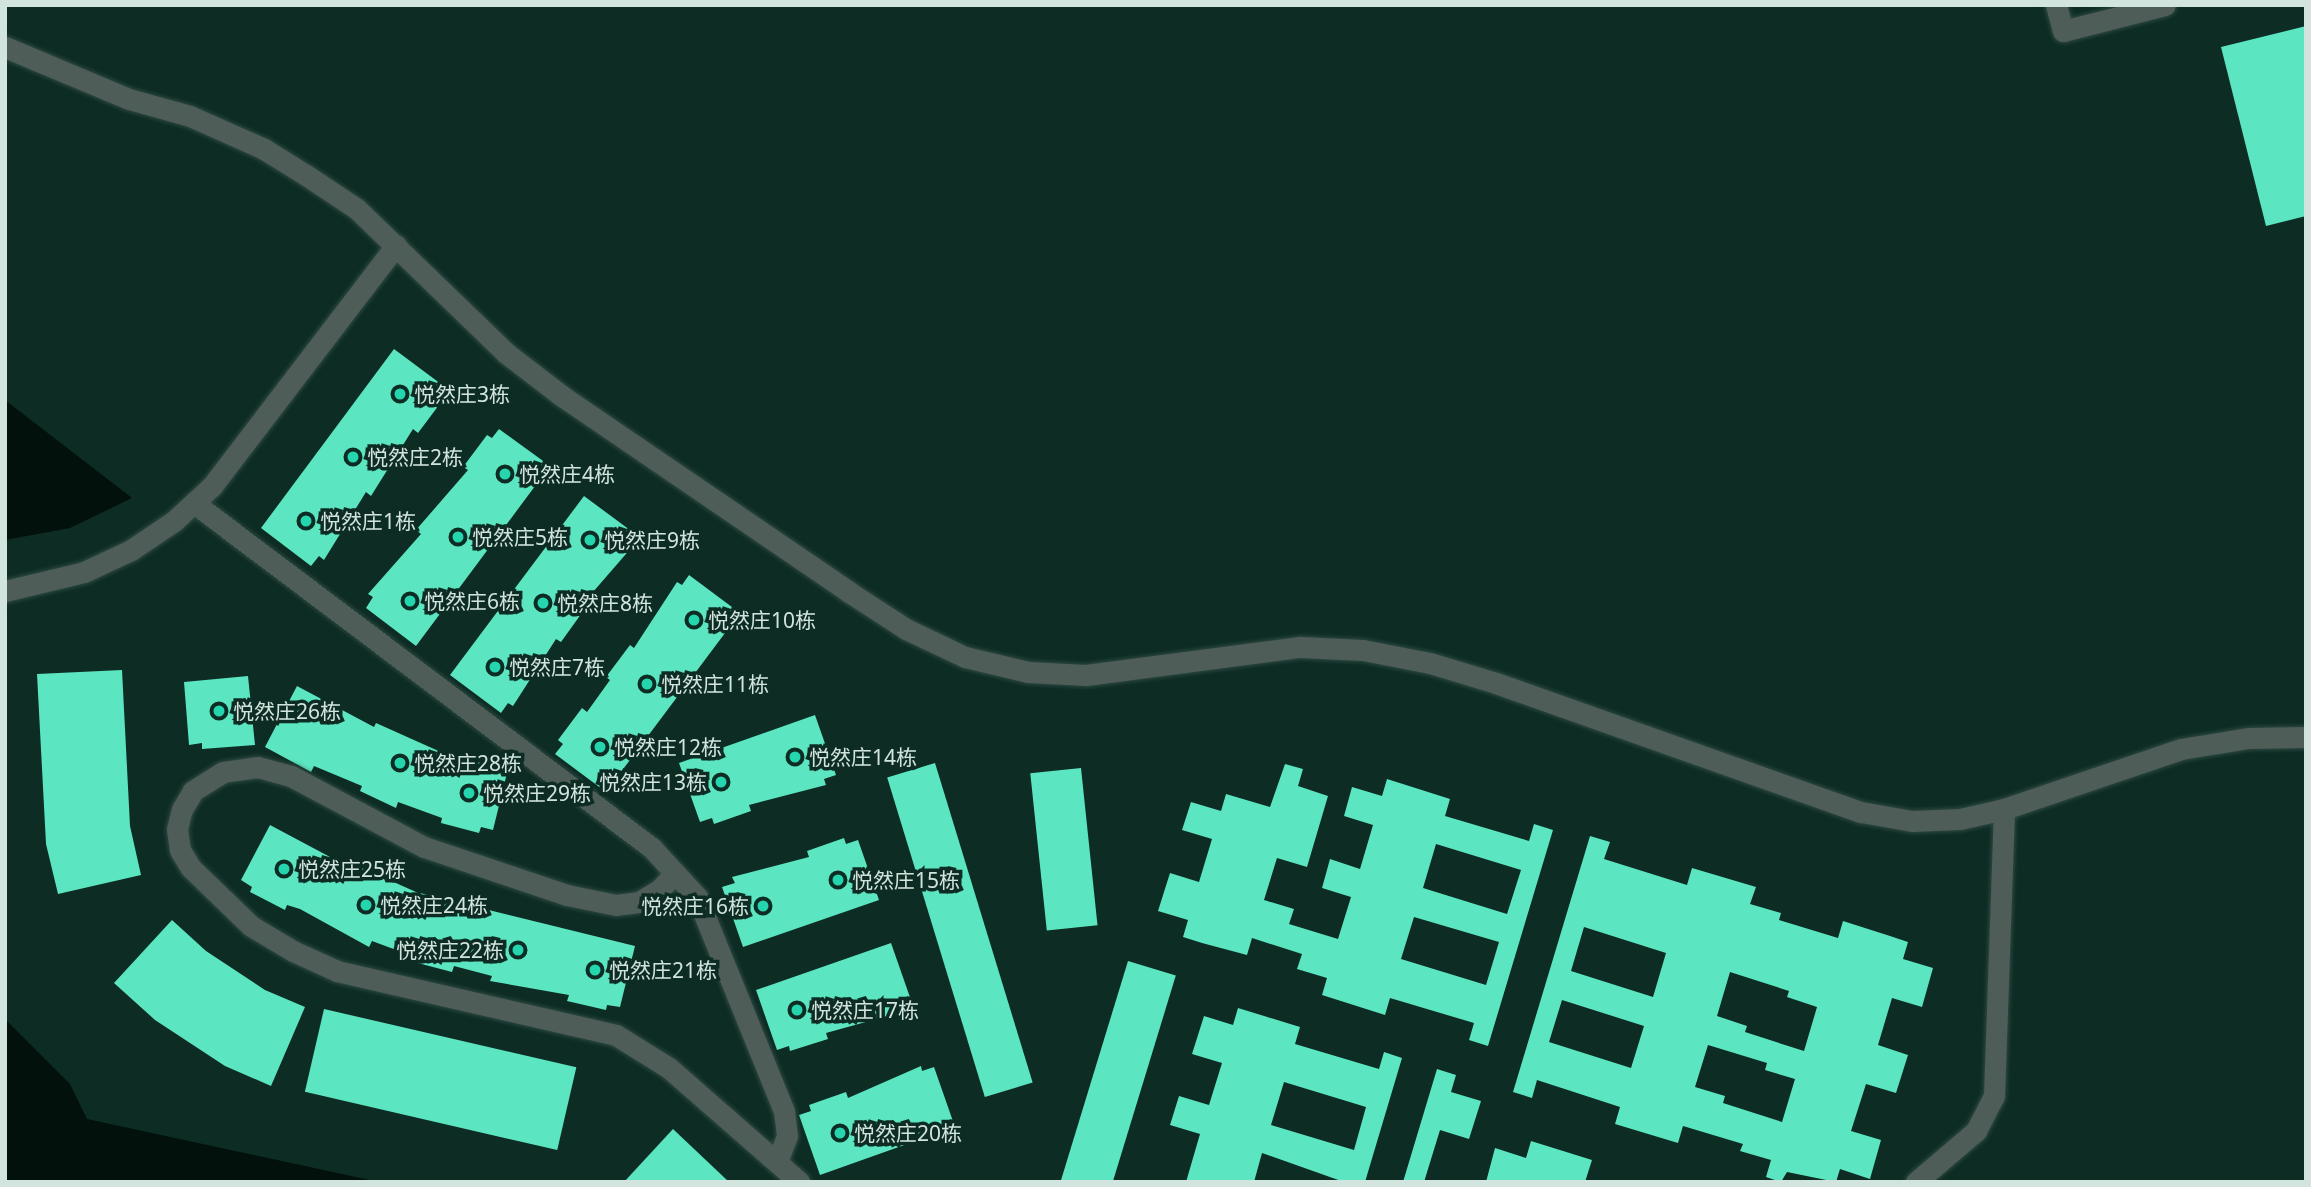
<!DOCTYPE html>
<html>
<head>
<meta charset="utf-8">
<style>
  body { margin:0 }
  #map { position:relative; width:2311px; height:1187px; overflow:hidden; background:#0d2c24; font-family:"Noto Sans","Noto Sans SC",sans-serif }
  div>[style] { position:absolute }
  .water>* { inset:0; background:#02110c }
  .building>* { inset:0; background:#5ce5c1; transform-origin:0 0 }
  .roads { filter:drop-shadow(0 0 2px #2d4942) drop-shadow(0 0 2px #2d4942) }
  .minor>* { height:21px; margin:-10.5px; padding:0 10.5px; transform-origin:10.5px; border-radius:10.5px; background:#4f5d58 }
  .dots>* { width:19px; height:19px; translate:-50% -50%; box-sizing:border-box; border:4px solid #0d2c24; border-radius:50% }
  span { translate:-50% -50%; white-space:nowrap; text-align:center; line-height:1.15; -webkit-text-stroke:7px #0d2c24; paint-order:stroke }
  .poi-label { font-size:21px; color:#d2e4de }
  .left { translate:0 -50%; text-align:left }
  .right { translate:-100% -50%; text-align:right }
  .frame { position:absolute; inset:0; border:7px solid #d2e4de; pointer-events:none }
</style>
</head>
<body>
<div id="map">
  <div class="water">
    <div style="clip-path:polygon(5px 400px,132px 498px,70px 528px,5px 540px)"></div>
    <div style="clip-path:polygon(5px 1019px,70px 1084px,87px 1119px,379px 1182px,5px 1182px)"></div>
  </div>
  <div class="building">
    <div style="clip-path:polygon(2306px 26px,2306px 216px,2266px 226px,2221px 47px)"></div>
    <div style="clip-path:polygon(394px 349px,445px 387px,437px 397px,442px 401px,418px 433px,413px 429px,371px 496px,366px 492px,324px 560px,319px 556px,311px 566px,261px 528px)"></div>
    <div style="clip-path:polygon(499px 429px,550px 466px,416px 646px,366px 608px,373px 597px,368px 594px,421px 534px,416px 530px,468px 470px,463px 467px,487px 435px,492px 438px)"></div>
    <div style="clip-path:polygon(584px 496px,634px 533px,627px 544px,632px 547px,580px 607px,584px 610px,561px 642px,556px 639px,513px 706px,508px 703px,501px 713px,450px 675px)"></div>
    <div style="clip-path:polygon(689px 575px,740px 613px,606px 792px,555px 754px,563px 744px,558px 740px,582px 708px,587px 712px,610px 680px,606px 677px,630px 645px,634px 648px,677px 582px,682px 585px)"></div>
    <div style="clip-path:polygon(122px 670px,130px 826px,141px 875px,58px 894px,46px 844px,37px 674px)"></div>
    <div style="clip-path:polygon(248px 676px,255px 745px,202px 749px,202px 743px,189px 745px,184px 682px)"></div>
    <div style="clip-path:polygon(297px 686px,374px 727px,376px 723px,443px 753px,508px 769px,493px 830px,481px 827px,479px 833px,441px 823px,442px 818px,398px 802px,396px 808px,360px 791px,362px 786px,314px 766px,311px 772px,265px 747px)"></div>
    <div style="clip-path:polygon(815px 715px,836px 775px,824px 779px,826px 785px,749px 805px,751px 811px,714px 824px,712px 818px,700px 822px,679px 763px)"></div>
    <div style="left:935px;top:763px;width:334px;height:50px;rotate:73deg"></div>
    <div style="clip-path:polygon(evenodd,1285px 764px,1303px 769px,1298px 786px,1328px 796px,1307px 867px,1277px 858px,1264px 900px,1294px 909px,1289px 924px,1338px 939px,1351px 897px,1322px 888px,1330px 859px,1360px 869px,1373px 825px,1344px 816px,1352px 787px,1382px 796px,1387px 779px,1406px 785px,1450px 799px,1445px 816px,1529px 841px,1534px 824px,1553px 830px,1488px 1046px,1469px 1040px,1474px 1023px,1390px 998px,1385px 1015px,1322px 995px,1327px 978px,1297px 969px,1302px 954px,1252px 938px,1247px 955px,1202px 943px,1183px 937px,1188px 920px,1158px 911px,1170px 873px,1199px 882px,1212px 839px,1182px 830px,1191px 802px,1221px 811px,1226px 794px,1270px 807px,1285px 764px,1436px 844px,1521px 870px,1507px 914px,1423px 888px,1436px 844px,1285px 764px,1414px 917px,1499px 942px,1486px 985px,1401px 959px,1414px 917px)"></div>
    <div style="left:1081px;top:768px;width:158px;height:51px;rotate:84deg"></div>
    <div style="clip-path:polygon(270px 825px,347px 866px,349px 862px,416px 892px,635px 946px,620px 1007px,607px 1005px,606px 1010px,567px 1001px,569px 995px,490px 981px,492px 976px,454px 966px,452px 972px,414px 962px,415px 957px,372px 941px,369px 947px,300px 909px,287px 905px,285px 910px,250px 892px,252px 887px,241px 880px)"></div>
    <div style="clip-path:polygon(evenodd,1590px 836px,1610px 842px,1604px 859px,1687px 885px,1692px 868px,1756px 887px,1750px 904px,1781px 913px,1779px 920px,1838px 938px,1843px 921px,1890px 936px,1908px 942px,1903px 959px,1933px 968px,1922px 1007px,1892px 998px,1878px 1045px,1908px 1055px,1896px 1093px,1866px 1084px,1851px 1131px,1881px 1140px,1870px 1179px,1840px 1169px,1836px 1182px,1787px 1172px,1781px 1182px,1766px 1177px,1771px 1160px,1740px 1151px,1743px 1144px,1683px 1126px,1678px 1143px,1615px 1124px,1620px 1107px,1537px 1080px,1532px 1098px,1513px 1092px,1590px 836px,1584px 927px,1666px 953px,1653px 997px,1571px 971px,1584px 927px,1590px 836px,1730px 972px,1789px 991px,1787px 997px,1817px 1007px,1804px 1051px,1745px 1032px,1747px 1026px,1717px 1016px,1730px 972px,1590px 836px,1562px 1000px,1644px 1026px,1631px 1068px,1549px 1042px,1562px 1000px,1590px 836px,1708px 1045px,1767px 1063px,1765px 1070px,1795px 1079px,1782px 1122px,1723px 1103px,1725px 1096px,1695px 1087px,1708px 1045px)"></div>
    <div style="clip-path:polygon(844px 838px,846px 844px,858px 840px,879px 900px,743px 947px,722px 887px,735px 883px,732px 877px,809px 857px,807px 851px)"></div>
    <div style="clip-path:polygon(172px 920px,206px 951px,265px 990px,305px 1007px,271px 1086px,225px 1066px,155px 1020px,114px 983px)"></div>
    <div style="clip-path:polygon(891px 943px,912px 1003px,900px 1007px,902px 1012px,826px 1033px,828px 1039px,790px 1051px,789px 1046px,777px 1050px,756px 990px)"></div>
    <div style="left:1128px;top:961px;width:50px;height:231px;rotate:17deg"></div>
    <div style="clip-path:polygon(evenodd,1238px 1008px,1300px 1027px,1295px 1044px,1379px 1069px,1384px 1052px,1402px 1058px,1365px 1182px,1344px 1182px,1262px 1153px,1254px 1182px,1186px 1182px,1200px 1134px,1170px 1125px,1179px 1096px,1209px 1105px,1222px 1063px,1192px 1054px,1204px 1016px,1233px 1025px,1238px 1008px,1284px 1082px,1366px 1107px,1354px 1150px,1271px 1125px,1284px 1082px)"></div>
    <div style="left:324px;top:1009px;width:259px;height:85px;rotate:13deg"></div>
    <div style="clip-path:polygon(921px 1066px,922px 1071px,934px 1067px,955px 1127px,820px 1175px,799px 1115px,811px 1111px,809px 1105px,846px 1092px,848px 1098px)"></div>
    <div style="clip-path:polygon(1437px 1069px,1456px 1075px,1451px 1092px,1481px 1101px,1469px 1139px,1440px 1130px,1424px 1182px,1403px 1182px)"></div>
    <div style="clip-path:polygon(673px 1129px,729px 1182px,624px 1182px)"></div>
    <div style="clip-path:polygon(1531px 1141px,1592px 1160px,1585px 1182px,1486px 1182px,1495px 1148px,1526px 1158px)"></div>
  </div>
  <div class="roads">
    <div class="minor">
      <div style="left:2056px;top:5px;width:27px;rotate:75deg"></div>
      <div style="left:2063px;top:31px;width:105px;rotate:-14.3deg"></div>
      <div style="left:5px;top:47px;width:134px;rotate:22.8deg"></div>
      <div style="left:129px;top:99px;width:63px;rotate:15.6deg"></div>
      <div style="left:190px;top:116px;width:81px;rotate:24deg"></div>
      <div style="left:264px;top:149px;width:49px;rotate:31.8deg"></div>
      <div style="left:306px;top:175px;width:61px;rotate:33.7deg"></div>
      <div style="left:357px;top:209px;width:207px;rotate:44deg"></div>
      <div style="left:506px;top:353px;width:71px;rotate:37.5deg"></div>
      <div style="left:562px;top:396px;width:348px;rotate:34.3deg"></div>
      <div style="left:849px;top:592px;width:68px;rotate:33deg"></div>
      <div style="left:906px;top:629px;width:65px;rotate:25.4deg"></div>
      <div style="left:965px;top:657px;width:65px;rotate:13.4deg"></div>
      <div style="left:1028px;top:672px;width:58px;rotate:3deg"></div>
      <div style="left:1086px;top:675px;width:216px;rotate:-7.5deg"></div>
      <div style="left:1300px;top:647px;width:63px;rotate:2.7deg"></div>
      <div style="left:1363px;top:650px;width:68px;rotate:11deg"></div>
      <div style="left:1430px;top:663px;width:69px;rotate:16.9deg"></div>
      <div style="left:1496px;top:683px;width:387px;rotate:19.5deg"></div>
      <div style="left:1861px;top:812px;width:52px;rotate:10deg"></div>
      <div style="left:1912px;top:821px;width:48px;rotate:-2.4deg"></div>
      <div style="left:1960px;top:819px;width:45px;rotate:-12.8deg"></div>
      <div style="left:2004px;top:809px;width:187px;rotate:-18.7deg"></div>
      <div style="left:2181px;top:749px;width:69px;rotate:-9.2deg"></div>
      <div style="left:2249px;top:738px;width:57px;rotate:-1deg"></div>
      <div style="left:194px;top:503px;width:573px;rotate:36.99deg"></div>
      <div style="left:652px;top:848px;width:67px;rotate:47.4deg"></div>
      <div style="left:697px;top:897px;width:231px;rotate:67.9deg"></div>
      <div style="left:784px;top:1111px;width:25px;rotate:83deg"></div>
      <div style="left:787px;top:1136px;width:28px;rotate:111deg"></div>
      <div style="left:5px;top:591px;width:81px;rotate:-13.5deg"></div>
      <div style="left:84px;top:572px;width:52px;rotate:-25.1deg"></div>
      <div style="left:131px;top:550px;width:52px;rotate:-34deg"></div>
      <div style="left:174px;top:521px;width:52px;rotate:-42.6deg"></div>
      <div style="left:212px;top:486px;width:303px;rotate:-52.6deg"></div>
      <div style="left:675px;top:873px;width:23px;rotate:133deg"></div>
      <div style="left:659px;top:890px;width:23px;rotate:149deg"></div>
      <div style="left:639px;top:902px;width:23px;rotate:173deg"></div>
      <div style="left:616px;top:905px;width:50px;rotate:-168.5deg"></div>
      <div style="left:567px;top:895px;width:151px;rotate:-161.4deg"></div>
      <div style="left:424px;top:847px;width:151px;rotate:-151.9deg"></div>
      <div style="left:291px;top:776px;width:34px;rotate:-165deg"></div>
      <div style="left:258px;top:767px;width:35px;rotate:172deg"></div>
      <div style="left:223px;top:772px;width:36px;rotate:148deg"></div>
      <div style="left:193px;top:791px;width:21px;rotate:121deg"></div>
      <div style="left:182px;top:809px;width:21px;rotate:104deg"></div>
      <div style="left:177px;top:829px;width:21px;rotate:82deg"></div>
      <div style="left:180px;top:850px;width:21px;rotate:59deg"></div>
      <div style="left:191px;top:868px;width:83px;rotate:44deg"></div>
      <div style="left:251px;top:926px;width:49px;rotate:30.8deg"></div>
      <div style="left:293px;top:951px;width:48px;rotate:24.4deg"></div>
      <div style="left:337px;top:971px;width:286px;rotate:12.9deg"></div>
      <div style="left:616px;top:1035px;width:62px;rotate:31.9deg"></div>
      <div style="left:669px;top:1068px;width:173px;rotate:41.2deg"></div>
      <div style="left:1916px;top:1182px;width:79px;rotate:-40.4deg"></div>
      <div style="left:1976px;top:1131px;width:39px;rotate:-63deg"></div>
      <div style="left:1994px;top:1096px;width:287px;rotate:-88deg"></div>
    </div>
  </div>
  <div class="dots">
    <div style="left:400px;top:394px;background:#24d5ae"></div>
    <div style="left:353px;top:457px;background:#24d5ae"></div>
    <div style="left:505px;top:474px;background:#24d5ae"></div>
    <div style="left:306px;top:521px;background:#24d5ae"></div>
    <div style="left:458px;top:537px;background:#24d5ae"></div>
    <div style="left:590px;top:540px;background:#24d5ae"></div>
    <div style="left:410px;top:601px;background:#24d5ae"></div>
    <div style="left:543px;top:603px;background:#24d5ae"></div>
    <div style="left:694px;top:620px;background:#24d5ae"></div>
    <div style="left:495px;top:667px;background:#24d5ae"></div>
    <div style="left:647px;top:684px;background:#24d5ae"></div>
    <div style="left:219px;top:711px;background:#24d5ae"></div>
    <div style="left:600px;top:747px;background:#24d5ae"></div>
    <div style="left:795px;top:757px;background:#24d5ae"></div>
    <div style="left:400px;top:763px;background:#24d5ae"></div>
    <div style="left:721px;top:782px;background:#24d5ae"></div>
    <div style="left:469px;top:793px;background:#24d5ae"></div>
    <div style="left:284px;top:869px;background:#24d5ae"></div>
    <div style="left:838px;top:880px;background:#24d5ae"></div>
    <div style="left:366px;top:905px;background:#24d5ae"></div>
    <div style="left:763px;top:906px;background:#24d5ae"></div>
    <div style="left:518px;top:950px;background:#24d5ae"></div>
    <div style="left:595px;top:970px;background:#24d5ae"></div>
    <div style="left:797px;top:1010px;background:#24d5ae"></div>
    <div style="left:840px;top:1133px;background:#24d5ae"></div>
  </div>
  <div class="poi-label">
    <span class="left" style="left:414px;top:394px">悦然庄3栋</span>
    <span class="left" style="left:367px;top:457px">悦然庄2栋</span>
    <span class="left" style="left:519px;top:474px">悦然庄4栋</span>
    <span class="left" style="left:320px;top:521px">悦然庄1栋</span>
    <span class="left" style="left:472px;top:537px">悦然庄5栋</span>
    <span class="left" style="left:604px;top:540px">悦然庄9栋</span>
    <span class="left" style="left:424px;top:601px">悦然庄6栋</span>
    <span class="left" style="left:557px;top:603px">悦然庄8栋</span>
    <span class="left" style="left:708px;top:620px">悦然庄10栋</span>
    <span class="left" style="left:509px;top:667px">悦然庄7栋</span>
    <span class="left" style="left:661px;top:684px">悦然庄11栋</span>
    <span class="left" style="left:233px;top:711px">悦然庄26栋</span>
    <span class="left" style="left:614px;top:747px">悦然庄12栋</span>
    <span class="left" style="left:809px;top:757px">悦然庄14栋</span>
    <span class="left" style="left:414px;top:763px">悦然庄28栋</span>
    <span class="right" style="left:707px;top:782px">悦然庄13栋</span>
    <span class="left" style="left:483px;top:793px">悦然庄29栋</span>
    <span class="left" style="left:298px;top:869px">悦然庄25栋</span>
    <span class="left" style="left:852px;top:880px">悦然庄15栋</span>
    <span class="left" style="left:380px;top:905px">悦然庄24栋</span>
    <span class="right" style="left:749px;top:906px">悦然庄16栋</span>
    <span class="right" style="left:504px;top:950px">悦然庄22栋</span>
    <span class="left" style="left:609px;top:970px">悦然庄21栋</span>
    <span class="left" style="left:811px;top:1010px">悦然庄17栋</span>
    <span class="left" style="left:854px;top:1133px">悦然庄20栋</span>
  </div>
  <div class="frame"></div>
</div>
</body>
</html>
